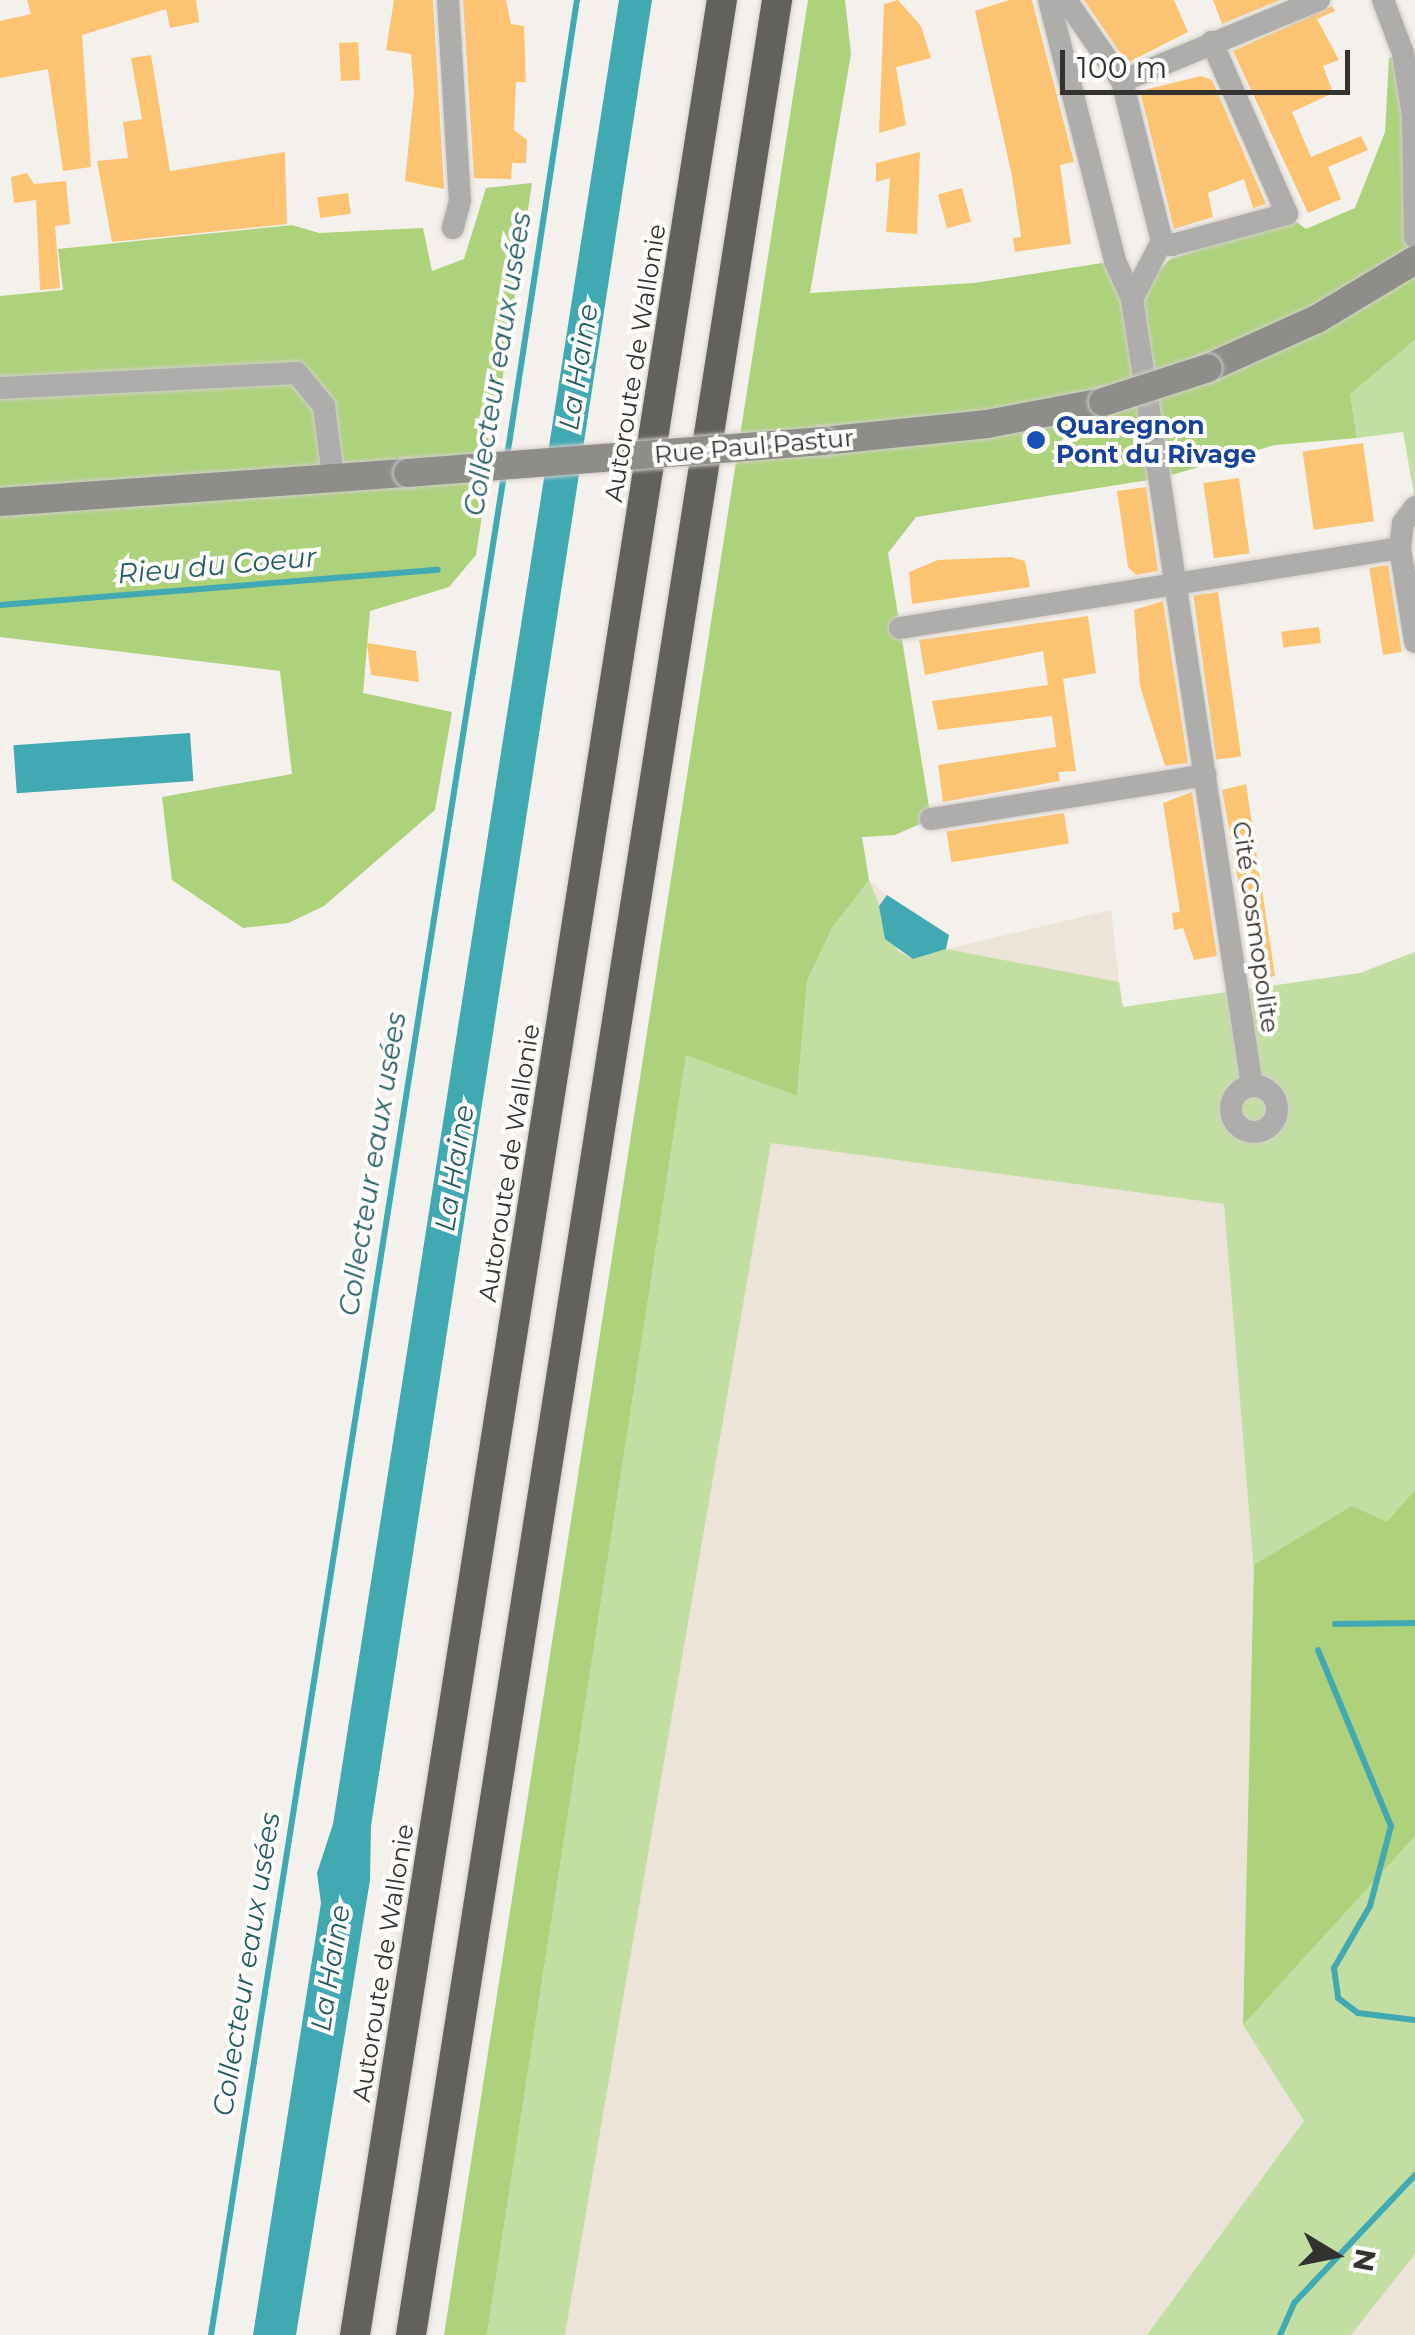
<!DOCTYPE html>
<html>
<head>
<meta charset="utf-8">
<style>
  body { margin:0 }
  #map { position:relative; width:1415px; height:2335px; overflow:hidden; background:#f4f0eb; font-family:Montserrat,sans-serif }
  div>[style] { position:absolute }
  .built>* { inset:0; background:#ede4d9 }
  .green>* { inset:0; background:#c3dea2 }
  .forest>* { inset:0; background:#aed17c }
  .water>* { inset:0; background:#41a9b2; transform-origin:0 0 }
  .stream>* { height:6px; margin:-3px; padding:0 3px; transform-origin:3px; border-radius:3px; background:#41a9b2 }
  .building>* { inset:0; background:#fcc472; transform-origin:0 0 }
  .roads { filter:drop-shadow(0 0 2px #d1cec9) drop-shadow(0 0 2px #d1cec9) }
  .minor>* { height:22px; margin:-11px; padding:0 11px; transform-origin:11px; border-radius:11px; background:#aeadab }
  .minor>.ring { margin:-11px; padding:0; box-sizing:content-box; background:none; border:22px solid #aeadab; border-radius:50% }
  .secondary>* { height:28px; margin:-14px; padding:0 14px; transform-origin:14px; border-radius:14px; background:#8e8d89 }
  .motorway>* { height:30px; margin:-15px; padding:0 15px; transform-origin:15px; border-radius:15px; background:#63615c }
  .bridges { filter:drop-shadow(0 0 2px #d1cec9) drop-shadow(0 0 2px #d1cec9) }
  .secondary-bridge>* { height:28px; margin:-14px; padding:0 14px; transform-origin:14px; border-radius:14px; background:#8e8d89 }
  .dots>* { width:28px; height:28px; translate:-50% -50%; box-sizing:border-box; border:5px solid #fffefd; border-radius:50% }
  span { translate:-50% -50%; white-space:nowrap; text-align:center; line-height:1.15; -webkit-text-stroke:8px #fffefd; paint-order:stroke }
  .street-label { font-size:25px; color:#333230 }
  .transit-label { font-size:25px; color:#164399; font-weight:700 }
  .left { translate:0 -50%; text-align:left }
  .water-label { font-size:28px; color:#245d62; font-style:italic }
  .north { position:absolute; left:1285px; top:2205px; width:100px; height:100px; -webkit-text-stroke:8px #fffefd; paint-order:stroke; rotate:100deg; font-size:28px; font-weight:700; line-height:40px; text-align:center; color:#333230 }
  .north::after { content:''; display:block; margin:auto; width:35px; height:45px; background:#333230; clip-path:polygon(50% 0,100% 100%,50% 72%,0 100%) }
  .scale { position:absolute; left:1060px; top:50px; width:290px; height:45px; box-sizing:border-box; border:5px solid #333230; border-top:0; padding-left:12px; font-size:30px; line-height:35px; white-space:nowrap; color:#333230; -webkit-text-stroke:8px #fffefd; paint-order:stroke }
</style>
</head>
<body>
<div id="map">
  <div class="built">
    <div style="clip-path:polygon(869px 880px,946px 949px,1111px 910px,1122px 1007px,1224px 1204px,1352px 1506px,1387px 1522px,1415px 1490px,1415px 2335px,565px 2335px,771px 1142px)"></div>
  </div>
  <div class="green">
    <div style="clip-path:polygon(1415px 340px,1415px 500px,1403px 432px,1357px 438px,1350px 394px)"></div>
    <div style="clip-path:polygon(869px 880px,898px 951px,913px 959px,946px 949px,1119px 982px,1123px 1007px,1360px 973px,1415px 952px,1415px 1490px,1387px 1523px,1254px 1572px,1224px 1204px,771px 1143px,565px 2335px,487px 2335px,686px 1054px,797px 1096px,807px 981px,832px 928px)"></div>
    <div style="clip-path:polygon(1415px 1836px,1415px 2254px,1351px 2335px,1147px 2335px,1304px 2121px,1243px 2025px)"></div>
  </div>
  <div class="forest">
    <div style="clip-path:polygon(808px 0,845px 0,851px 54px,810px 293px,974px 283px,1115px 261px,1132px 298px,1170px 259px,1290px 217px,1306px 229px,1355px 208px,1385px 132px,1389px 58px,1403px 53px,1415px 69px,1415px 340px,1350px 394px,1357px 438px,1275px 445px,1161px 478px,916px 517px,888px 553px,931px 819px,895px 835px,862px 837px,869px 880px,832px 928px,807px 981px,797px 1096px,686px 1055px,487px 2335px,444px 2335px)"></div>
    <div style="clip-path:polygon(532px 183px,476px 555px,449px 587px,370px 611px,363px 693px,452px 712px,435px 810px,324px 906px,288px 923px,243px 928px,172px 880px,162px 797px,292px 774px,280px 671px,0 637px,0 296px,63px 290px,58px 249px,292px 225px,319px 233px,423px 228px,432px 271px,464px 259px,486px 188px)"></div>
    <div style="clip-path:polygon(1415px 1490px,1415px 1836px,1243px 2025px,1254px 1565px,1352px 1506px,1387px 1522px)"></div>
  </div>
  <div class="water">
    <div style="clip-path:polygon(619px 0,652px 0,371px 1826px,370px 1880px,296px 2335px,253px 2335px,321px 1903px,317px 1873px,333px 1824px)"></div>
    <div style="left:190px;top:733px;width:48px;height:177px;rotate:86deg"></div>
    <div style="clip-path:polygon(887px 895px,949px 935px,946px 949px,913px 959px,885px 939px,879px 906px)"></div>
  </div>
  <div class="stream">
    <div style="left:507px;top:457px;width:462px;rotate:-81.3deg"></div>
    <div style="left:0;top:605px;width:439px;rotate:-4.6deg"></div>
    <div style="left:1335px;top:1624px;width:80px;rotate:-0.7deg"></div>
    <div style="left:1318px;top:1650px;width:191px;rotate:67.5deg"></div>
    <div style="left:1391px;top:1826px;width:83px;rotate:104.7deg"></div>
    <div style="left:1370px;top:1906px;width:72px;rotate:120.1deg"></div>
    <div style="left:1334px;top:1968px;width:30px;rotate:82deg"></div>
    <div style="left:1338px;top:1998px;width:25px;rotate:37deg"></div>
    <div style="left:1358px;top:2013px;width:57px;rotate:7deg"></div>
    <div style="left:211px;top:2335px;width:1884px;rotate:-81.05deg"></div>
    <div style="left:1280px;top:2335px;width:36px;rotate:-66deg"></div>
    <div style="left:1295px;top:2302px;width:175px;rotate:-46.6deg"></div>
  </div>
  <div class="building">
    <div style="clip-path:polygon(27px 0,196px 0,199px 22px,170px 28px,166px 9px,82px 35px,91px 167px,63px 171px,48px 69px,0 78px,0 21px,31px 14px)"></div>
    <div style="clip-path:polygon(394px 0,433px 0,444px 189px,405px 181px,414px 92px,411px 54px,386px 50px)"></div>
    <div style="clip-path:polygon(463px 0,506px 0,511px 24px,524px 26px,526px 82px,516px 82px,514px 130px,527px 140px,526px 163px,512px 163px,511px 179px,474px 178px)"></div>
    <div style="clip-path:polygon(898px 0,921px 26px,931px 58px,896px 67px,906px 125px,879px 133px,884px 4px)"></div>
    <div style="clip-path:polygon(1009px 0,1032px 0,1074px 162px,1060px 165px,1071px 244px,1015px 252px,1013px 238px,1021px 237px,1012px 176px,975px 11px)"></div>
    <div style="clip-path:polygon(1084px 0,1174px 0,1188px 32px,1127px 63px)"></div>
    <div style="clip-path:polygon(1213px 0,1280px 0,1222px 24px)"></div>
    <div style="clip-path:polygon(1332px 6px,1335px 11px,1317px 19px,1339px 60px,1323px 66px,1333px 93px,1292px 112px,1311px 157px,1361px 136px,1368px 150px,1328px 167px,1341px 199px,1308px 213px,1233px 51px)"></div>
    <div style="left:358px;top:42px;width:38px;height:19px;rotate:87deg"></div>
    <div style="clip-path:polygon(151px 55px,170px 171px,285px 152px,287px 224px,112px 242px,97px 161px,128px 158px,123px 122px,142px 119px,131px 58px)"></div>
    <div style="clip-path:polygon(1201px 76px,1212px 80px,1266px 204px,1253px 208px,1244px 179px,1208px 193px,1213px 217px,1174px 229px,1140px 91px)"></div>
    <div style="clip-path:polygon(920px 152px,917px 234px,886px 232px,890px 178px,876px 182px,876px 163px)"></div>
    <div style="clip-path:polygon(27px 173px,34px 184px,66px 181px,70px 224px,55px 226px,60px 288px,40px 290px,36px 200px,14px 203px,11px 177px)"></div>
    <div style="left:962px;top:188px;width:35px;height:25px;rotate:75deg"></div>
    <div style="left:348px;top:193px;width:21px;height:31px;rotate:82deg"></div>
    <div style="left:1363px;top:443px;width:79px;height:61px;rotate:82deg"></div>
    <div style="left:1239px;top:478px;width:76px;height:36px;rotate:82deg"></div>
    <div style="clip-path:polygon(1146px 487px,1158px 571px,1136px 575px,1128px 567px,1117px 491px)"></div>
    <div style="clip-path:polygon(1011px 557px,1025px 561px,1030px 587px,912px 604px,909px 572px,938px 560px)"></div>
    <div style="left:1388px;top:565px;width:88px;height:19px;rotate:81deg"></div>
    <div style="left:1218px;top:592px;width:166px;height:25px;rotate:82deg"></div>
    <div style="clip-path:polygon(1163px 601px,1188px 763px,1165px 766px,1140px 686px,1134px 610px)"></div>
    <div style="clip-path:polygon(1088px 616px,1096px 673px,1063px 679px,1076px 771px,1058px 772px,1060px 781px,943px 802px,938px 765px,1056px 747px,1052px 716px,938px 730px,932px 701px,1048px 685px,1043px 651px,925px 675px,919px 640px)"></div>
    <div style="left:1319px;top:627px;width:16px;height:38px;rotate:83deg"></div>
    <div style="clip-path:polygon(367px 643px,416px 651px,419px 682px,371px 675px)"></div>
    <div style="clip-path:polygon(1246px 784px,1275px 976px,1256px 980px,1222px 790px)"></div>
    <div style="clip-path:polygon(1192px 792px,1217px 956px,1194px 960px,1183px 928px,1174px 930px,1172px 913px,1180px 912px,1163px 803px)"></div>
    <div style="left:1064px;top:813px;width:31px;height:119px;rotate:81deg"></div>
  </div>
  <div class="roads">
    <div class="minor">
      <div style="left:448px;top:0;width:201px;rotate:86.6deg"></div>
      <div style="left:460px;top:201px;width:28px;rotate:105deg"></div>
      <div style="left:1049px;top:0;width:269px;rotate:75.8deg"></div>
      <div style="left:1115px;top:261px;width:42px;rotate:65.9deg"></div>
      <div style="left:1132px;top:299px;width:796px;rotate:81.33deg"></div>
      <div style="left:1066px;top:0;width:98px;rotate:55.3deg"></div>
      <div style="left:1122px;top:81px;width:165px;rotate:76deg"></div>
      <div style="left:1162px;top:241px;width:11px;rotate:22deg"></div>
      <div style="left:1172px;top:245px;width:119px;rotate:-15.1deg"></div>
      <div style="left:1287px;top:214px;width:188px;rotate:-113.6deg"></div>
      <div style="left:1383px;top:0;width:57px;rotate:69.3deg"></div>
      <div style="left:1403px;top:53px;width:64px;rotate:81deg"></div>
      <div style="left:1413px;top:116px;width:121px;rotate:89.1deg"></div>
      <div style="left:1122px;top:81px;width:213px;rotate:-22.4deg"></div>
      <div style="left:1132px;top:299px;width:65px;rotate:-62.7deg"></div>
      <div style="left:0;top:388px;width:297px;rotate:-2.9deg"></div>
      <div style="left:297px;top:373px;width:43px;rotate:50.7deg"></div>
      <div style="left:324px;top:406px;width:72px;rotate:82.8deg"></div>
      <div style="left:1400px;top:548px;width:95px;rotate:80.9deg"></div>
      <div style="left:900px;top:628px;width:506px;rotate:-9.09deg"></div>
      <div style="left:1400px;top:548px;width:25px;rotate:-83deg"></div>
      <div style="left:1403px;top:523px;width:20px;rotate:-53deg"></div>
      <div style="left:931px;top:819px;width:278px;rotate:-9.1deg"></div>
      <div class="ring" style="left:1231px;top:1086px;width:24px;height:24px"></div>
    </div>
    <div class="secondary">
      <div style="left:1208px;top:368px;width:120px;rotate:-24.2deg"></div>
      <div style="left:1317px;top:319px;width:114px;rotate:-31deg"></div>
      <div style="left:823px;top:441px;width:165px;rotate:-5.9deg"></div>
      <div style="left:987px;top:424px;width:118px;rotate:-10.7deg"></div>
      <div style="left:0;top:502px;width:409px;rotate:-4.1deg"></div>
    </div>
    <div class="motorway">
      <div style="left:355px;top:2335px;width:2364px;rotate:-81.07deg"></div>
      <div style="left:411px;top:2335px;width:2364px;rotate:-81.09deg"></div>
    </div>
  </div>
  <div class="bridges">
    <div class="secondary-bridge">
      <div style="left:1103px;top:402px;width:110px;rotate:-17.9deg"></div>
      <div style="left:408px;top:473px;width:416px;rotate:-4.4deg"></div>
    </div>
  </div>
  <div class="dots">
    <div style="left:1036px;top:440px;background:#1a4fb4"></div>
  </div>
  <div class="street-label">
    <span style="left:635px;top:363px;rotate:-81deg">Autoroute de Wallonie</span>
    <span style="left:754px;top:446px;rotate:-5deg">Rue Paul Pastur</span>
    <span style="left:1256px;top:927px;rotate:82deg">Cité Cosmopolite</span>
    <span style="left:509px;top:1163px;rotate:-81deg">Autoroute de Wallonie</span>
    <span style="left:383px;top:1963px;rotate:-81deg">Autoroute de Wallonie</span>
  </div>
  <div class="transit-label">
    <span class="left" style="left:1056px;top:440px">Quaregnon<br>Pont du Rivage</span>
  </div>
  <div class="water-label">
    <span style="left:497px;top:364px;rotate:-81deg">Collecteur eaux usées</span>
    <span style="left:578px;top:367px;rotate:-81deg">La Haine</span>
    <span style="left:217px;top:565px;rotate:-5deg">Rieu du Coeur</span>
    <span style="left:372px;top:1164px;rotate:-81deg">Collecteur eaux usées</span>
    <span style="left:454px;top:1168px;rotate:-81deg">La Haine</span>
    <span style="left:246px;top:1964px;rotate:-81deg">Collecteur eaux usées</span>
    <span style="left:330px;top:1968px;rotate:-81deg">La Haine</span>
  </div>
  <div class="north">N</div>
  <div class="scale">100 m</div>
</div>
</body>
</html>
